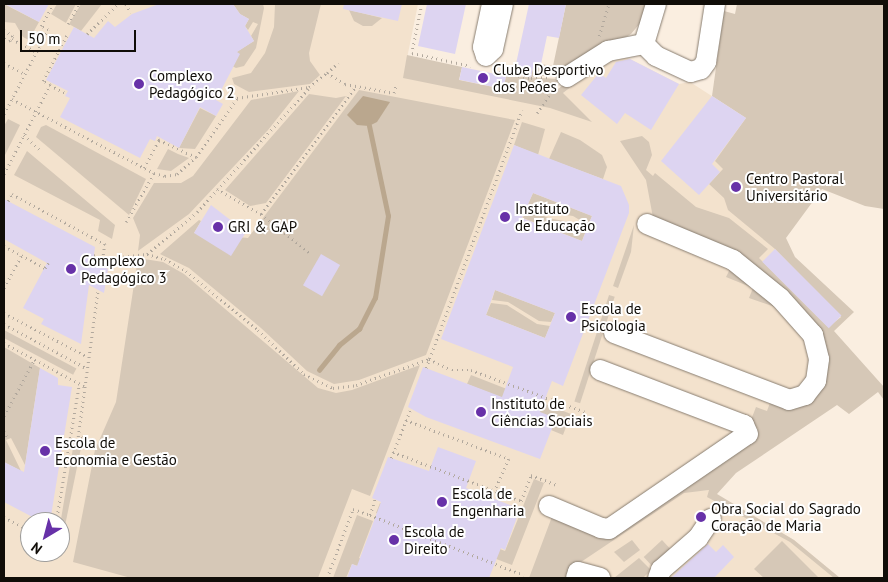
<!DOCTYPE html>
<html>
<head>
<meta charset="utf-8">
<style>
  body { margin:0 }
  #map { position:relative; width:888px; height:582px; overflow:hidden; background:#faeee0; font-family:"PT Sans",sans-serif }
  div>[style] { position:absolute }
  .built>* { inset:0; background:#f3e2cd }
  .green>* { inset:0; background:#d6c8b7; transform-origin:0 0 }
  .water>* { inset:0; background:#baa78e }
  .stream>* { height:4.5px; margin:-2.25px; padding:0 2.25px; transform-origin:2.25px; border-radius:2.25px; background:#baa78e }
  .building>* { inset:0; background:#ddd4f1; transform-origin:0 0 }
  .path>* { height:2.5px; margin-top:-1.25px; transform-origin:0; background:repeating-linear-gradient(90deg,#b1a89d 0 1px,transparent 0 5px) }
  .roads { filter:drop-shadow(0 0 1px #887d70) drop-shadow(0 0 1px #887d70) }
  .minor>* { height:20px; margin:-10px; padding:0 10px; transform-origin:10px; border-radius:10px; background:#fff }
  .dots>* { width:14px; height:14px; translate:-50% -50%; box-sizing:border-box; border:2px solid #fff; border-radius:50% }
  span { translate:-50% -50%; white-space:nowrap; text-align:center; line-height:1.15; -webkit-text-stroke:4px #fff; paint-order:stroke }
  .poi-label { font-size:15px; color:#100d08 }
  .left { translate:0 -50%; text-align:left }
  .frame { position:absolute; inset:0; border:5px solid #100d08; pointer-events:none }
  .north { position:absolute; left:20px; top:512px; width:50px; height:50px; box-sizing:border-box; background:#fff; border:1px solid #9f9e9c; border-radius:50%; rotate:217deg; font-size:14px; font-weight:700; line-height:20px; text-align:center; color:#100d08 }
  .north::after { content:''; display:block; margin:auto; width:18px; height:22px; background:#6731a8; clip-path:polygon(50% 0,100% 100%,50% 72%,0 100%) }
  .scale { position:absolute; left:20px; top:30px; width:116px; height:22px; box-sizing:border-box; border:2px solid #100d08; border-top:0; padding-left:6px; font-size:15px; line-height:18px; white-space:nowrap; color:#100d08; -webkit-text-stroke:4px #fff; paint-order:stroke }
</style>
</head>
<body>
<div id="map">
  <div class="built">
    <div style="clip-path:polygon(evenodd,4px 4px,418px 4px,405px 68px,536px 96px,551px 82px,563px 93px,612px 56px,620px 54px,679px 84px,690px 82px,746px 118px,775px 249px,841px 316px,829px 327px,758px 258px,862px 372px,685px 492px,709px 490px,794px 540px,840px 578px,4px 578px,4px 4px,30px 522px,60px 522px,60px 552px,30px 552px,30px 522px)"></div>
  </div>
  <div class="green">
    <div style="clip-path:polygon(4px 4px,39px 22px,29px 40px,23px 37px,15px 23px,4px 22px)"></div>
    <div style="clip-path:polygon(57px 4px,76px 4px,66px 23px,51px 14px)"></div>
    <div style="clip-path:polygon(81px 4px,102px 4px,81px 31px,69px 24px)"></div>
    <div style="clip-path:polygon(233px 4px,263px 4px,264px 8px,256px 48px,244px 66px,236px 68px,232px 66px,230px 56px,254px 41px,251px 36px,258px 24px,253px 22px,248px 30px,245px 26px,249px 19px,240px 14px)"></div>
    <div style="clip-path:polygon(275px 4px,321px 4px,309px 53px,310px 61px,320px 75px,310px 84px,249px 92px,234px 84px,232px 78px,251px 73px,265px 53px,274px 27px)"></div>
    <div style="clip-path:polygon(566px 4px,648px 4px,641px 22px,631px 34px,563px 74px,531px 77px,534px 63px,553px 66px)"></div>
    <div style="clip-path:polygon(737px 4px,884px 4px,884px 209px,865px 206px,822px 189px,786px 238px,795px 257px,854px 312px,834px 331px,884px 387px,884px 400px,878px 392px,849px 414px,837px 405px,736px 473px,717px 494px,794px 540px,840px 578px,834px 578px,790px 542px,707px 497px,709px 490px,684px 493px,575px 566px,570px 578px,529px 578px,553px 514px,598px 535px,756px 437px,758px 429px,751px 420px,756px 407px,767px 411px,771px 400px,817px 393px,800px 308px,654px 223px,646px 180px,620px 141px,642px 136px,649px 142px,652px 155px,646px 170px,653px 176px,655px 173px,696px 207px,729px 218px,768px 249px,759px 258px,828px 327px,841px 317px,775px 249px,728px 210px,724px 198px,709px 184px,723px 169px,715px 161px,746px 118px,712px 96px,724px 11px,735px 14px)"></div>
    <div style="clip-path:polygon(349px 10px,382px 18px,372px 26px,363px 26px,354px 21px)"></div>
    <div style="clip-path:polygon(407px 55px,462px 67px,459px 80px,503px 89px,506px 76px,559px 79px,554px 85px,558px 89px,581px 71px,612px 56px,563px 93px,592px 122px,550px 108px,403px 78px)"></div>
    <div style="clip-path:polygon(359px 90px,515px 120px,426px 355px,359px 380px,334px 384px,307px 371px,261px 328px,189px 268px,160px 254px,199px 220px,201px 221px,194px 233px,248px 238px)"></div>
    <div style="clip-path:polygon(299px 91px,268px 130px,189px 214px,138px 251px,140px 235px,133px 218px,154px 183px,181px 183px,193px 176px,251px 100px)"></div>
    <div style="clip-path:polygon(309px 94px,336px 98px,346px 96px,266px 203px,250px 206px,225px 190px)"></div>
    <div style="clip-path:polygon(200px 108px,216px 116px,195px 149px,179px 148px)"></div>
    <div style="clip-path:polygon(8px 119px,20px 125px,4px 157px,4px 126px)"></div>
    <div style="clip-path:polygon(522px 122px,545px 129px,538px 155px,514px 145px)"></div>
    <div style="clip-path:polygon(46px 125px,146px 179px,129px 215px,36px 137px,41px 127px)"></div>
    <div style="clip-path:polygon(561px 132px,580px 140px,602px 155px,607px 167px,603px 179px,549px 159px)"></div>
    <div style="clip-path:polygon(168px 149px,178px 154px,189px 158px,171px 171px,157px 169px)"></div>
    <div style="clip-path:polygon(27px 151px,115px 225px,112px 239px,98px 231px,100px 220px,14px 175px)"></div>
    <div style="clip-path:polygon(533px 193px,592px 216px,588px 225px,573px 216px,537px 211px,528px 204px)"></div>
    <div style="clip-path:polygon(527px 208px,548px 218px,580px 224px,587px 228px,582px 241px,523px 218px)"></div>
    <div style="clip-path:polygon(634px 225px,631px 252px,618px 288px,613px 286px)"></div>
    <div style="clip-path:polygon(138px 258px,163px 262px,184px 274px,318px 388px,336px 393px,352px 390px,420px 365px,370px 496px,352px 489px,318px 578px,131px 578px,73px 562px,95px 450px,116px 402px)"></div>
    <div style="clip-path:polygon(731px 267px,775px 307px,749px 298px,753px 288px,726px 277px)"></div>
    <div style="clip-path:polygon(495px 290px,555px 313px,551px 322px,539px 321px,508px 302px,492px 300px)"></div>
    <div style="left:609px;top:295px;width:6px;height:112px;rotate:18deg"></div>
    <div style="clip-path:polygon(491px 303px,507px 305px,537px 324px,550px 326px,545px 338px,486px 315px)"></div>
    <div style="left:4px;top:330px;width:82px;height:7px;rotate:28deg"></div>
    <div style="clip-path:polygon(4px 347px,40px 368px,25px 465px,11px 438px,6px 440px,21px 471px,4px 462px)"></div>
    <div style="clip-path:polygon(471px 375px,571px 414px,563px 435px,551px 430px,556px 419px,467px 384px)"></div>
    <div style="clip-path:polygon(74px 442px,82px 443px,60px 550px,60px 525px)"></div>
    <div style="clip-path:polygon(534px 479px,544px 483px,512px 565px,376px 513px,380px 503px,505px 551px)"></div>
    <div style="clip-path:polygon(357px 515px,373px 521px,359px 558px,364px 560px,361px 567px,352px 564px,346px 578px,333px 578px)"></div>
    <div style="clip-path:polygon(632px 540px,640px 550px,624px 562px,614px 552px)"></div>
    <div style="left:662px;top:540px;width:18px;height:25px;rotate:47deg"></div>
    <div style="clip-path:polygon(782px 541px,819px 578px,764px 578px,754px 569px)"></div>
    <div style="clip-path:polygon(639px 558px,651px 570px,643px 578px,614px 578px)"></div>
  </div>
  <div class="water">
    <div style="clip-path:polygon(363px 96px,390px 102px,377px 122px,369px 126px,357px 125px,347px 115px)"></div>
  </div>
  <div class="stream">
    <div style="left:319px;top:370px;width:32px;rotate:-51deg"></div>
    <div style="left:339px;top:345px;width:26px;rotate:-39deg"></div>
    <div style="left:359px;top:329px;width:35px;rotate:-63deg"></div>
    <div style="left:375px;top:298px;width:83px;rotate:-81deg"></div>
    <div style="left:388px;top:216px;width:92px;rotate:-101.9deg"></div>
  </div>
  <div class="building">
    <div style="clip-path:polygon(5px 4px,49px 4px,39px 22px)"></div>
    <div style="clip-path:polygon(159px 4px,233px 4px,240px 14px,249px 19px,245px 26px,254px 41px,237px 52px,240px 54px,216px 100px,223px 104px,216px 116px,200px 107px,179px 148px,157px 136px,155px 141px,150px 139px,140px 158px,60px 117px,70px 98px,65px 96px,68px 91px,46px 80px,74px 27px,94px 38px,108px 21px,115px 27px,132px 14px)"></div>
    <div style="clip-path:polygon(344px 4px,402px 4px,398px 21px,343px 9px)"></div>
    <div style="clip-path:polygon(427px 4px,466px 4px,455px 54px,418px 46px)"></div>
    <div style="clip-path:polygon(529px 4px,566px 4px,559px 38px,547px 36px,541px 64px,534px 63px,531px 77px,514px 73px)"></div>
    <div style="clip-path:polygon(630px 59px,679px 84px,651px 130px,625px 113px,617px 124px,581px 95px,599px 73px,606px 78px,616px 62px)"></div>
    <div style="left:462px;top:67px;width:45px;height:13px;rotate:12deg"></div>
    <div style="clip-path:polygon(712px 96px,746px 118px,712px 164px,720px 172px,699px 195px,661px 161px)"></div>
    <div style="clip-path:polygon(evenodd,514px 145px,621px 186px,629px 205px,629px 213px,563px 386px,552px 381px,540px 412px,556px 418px,540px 459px,426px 417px,408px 407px,423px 367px,502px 397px,513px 367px,441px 339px,514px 145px,533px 193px,592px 216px,582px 241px,522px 218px,533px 193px,514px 145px,495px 290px,555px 313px,545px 338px,486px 315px,495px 290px)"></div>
    <div style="clip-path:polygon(4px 199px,95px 247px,93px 262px,108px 269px,104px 293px,89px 285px,81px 344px,41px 324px,44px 319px,23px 308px,47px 263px,4px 239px)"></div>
    <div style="clip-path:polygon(211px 205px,246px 232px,231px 256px,194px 233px)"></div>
    <div style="left:775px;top:249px;width:94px;height:18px;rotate:45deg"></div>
    <div style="left:321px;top:254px;width:22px;height:36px;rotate:30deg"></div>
    <div style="clip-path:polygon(40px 368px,58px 378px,58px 385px,72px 387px,50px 522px,42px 522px,4px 502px,4px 462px,24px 472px)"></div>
    <div style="clip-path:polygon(438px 447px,476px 461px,466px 488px,520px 509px,505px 550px,501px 548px,489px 578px,347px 578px,352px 564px,357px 566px,381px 502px,372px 498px,388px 457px,429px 471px)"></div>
    <div style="clip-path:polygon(708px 544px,716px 552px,723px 545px,734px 557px,714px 578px,671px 578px)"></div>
  </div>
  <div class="path">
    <div style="left:126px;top:4px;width:10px;rotate:61deg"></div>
    <div style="left:422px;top:4px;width:50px;rotate:101.5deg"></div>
    <div style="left:412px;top:53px;width:60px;rotate:12.4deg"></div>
    <div style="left:68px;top:24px;width:23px;rotate:-61deg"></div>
    <div style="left:4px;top:30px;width:11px;rotate:34deg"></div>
    <div style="left:13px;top:36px;width:6px;rotate:121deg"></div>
    <div style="left:10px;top:41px;width:6px;rotate:-162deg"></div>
    <div style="left:87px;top:34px;width:43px;rotate:-44.1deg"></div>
    <div style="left:599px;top:36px;width:34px;rotate:-73deg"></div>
    <div style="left:12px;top:39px;width:27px;rotate:28deg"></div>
    <div style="left:4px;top:63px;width:24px;rotate:28deg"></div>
    <div style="left:494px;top:71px;width:38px;rotate:11deg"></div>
    <div style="left:531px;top:78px;width:19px;rotate:-3deg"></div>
    <div style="left:327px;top:73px;width:15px;rotate:-42deg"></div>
    <div style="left:50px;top:85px;width:8px;rotate:-150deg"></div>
    <div style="left:43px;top:81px;width:54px;rotate:-62.5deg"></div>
    <div style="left:12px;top:99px;width:160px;rotate:27.5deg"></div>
    <div style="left:154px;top:173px;width:11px;rotate:15deg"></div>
    <div style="left:165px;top:176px;width:12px;rotate:-9deg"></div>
    <div style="left:177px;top:174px;width:25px;rotate:-42deg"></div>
    <div style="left:196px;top:157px;width:72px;rotate:-55.2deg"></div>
    <div style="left:237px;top:98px;width:73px;rotate:-8.7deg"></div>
    <div style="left:309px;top:87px;width:23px;rotate:-38deg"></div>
    <div style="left:327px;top:73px;width:21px;rotate:31deg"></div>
    <div style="left:345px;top:84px;width:50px;rotate:10.4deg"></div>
    <div style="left:394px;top:93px;width:9px;rotate:-77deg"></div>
    <div style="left:537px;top:113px;width:30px;rotate:-56deg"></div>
    <div style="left:4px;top:114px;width:95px;rotate:-62.4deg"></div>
    <div style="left:48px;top:30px;width:8px;rotate:-150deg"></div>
    <div style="left:41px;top:26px;width:25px;rotate:-61deg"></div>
    <div style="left:24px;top:135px;width:21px;rotate:43deg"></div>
    <div style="left:159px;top:140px;width:41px;rotate:24.7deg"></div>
    <div style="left:144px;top:168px;width:32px;rotate:-62deg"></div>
    <div style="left:159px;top:140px;width:3px;rotate:-162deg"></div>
    <div style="left:4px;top:174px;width:100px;rotate:-62.7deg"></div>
    <div style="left:50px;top:85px;width:19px;rotate:28deg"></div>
    <div style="left:217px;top:189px;width:51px;rotate:29.6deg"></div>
    <div style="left:261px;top:214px;width:159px;rotate:-53.4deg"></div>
    <div style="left:8px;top:201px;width:8px;rotate:-60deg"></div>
    <div style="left:12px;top:194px;width:106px;rotate:28.3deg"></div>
    <div style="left:105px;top:244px;width:22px;rotate:98deg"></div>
    <div style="left:261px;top:214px;width:63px;rotate:38.5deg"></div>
    <div style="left:126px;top:222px;width:56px;rotate:-60.3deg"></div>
    <div style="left:4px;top:246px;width:47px;rotate:28.2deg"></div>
    <div style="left:45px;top:268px;width:6px;rotate:-59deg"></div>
    <div style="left:147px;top:254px;width:65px;rotate:-40deg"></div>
    <div style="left:197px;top:212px;width:166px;rotate:-47.9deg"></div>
    <div style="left:94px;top:255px;width:10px;rotate:24deg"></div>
    <div style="left:103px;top:259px;width:44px;rotate:-6.5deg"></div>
    <div style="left:147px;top:254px;width:19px;rotate:16deg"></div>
    <div style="left:165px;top:259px;width:24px;rotate:30deg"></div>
    <div style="left:186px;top:271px;width:93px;rotate:39.3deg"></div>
    <div style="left:258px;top:330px;width:64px;rotate:43.7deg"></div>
    <div style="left:304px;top:374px;width:32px;rotate:26deg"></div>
    <div style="left:333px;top:388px;width:23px;rotate:-7deg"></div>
    <div style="left:356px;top:385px;width:77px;rotate:-19.6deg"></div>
    <div style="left:429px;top:359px;width:25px;rotate:26deg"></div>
    <div style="left:452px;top:370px;width:19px"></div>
    <div style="left:471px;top:370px;width:121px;rotate:20.2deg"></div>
    <div style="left:4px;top:288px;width:36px;rotate:-62deg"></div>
    <div style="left:4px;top:313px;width:95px;rotate:27.6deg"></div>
    <div style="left:4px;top:324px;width:93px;rotate:28.2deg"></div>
    <div style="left:4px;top:343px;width:91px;rotate:28.3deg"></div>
    <div style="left:426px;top:368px;width:275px;rotate:-69.6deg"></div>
    <div style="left:4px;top:416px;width:64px;rotate:-61.8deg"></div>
    <div style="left:406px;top:420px;width:110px;rotate:20.7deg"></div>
    <div style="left:509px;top:459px;width:35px;rotate:114deg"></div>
    <div style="left:4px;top:431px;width:9px;rotate:63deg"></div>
    <div style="left:92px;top:440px;width:14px;rotate:-168deg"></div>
    <div style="left:78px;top:437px;width:148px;rotate:-82.3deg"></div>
    <div style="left:393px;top:452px;width:137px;rotate:20.9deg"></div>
    <div style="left:521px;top:501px;width:28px;rotate:-69deg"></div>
    <div style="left:531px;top:475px;width:28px;rotate:21deg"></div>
    <div style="left:391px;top:458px;width:54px;rotate:-68.2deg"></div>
    <div style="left:370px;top:515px;width:165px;rotate:21.3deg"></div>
    <div style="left:4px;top:517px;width:30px;rotate:28deg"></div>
    <div style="left:56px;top:522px;width:140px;rotate:-80.5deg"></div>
    <div style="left:73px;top:578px;width:2px;rotate:-63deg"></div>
    <div style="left:327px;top:578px;width:74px;rotate:-69.4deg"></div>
    <div style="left:353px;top:509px;width:18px;rotate:19deg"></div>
    <div style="left:370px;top:515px;width:17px;rotate:-73deg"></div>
  </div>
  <div class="roads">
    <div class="minor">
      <div style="left:492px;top:4px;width:44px;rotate:101.8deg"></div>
      <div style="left:483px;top:47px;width:9px;rotate:72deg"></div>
      <div style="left:486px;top:56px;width:10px;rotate:-45deg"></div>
      <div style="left:493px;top:49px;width:46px;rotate:-77.5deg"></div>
      <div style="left:656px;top:4px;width:42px;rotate:106.7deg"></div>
      <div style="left:644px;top:44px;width:17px;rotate:45deg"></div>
      <div style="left:656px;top:56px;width:38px;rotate:25deg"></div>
      <div style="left:691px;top:72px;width:10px;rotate:-17deg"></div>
      <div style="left:701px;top:69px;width:9px;rotate:-54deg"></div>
      <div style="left:706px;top:62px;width:59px;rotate:-81.2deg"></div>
      <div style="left:567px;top:77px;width:49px;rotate:-32.4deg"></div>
      <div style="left:608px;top:51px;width:37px;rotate:-11deg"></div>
      <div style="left:614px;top:333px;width:187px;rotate:20.9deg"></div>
      <div style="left:789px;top:400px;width:17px;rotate:-17deg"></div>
      <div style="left:805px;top:395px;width:18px;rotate:-52deg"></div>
      <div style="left:816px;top:381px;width:22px;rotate:-82deg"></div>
      <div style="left:819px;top:359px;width:25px;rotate:-104deg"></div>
      <div style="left:813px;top:335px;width:50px;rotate:-131.7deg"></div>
      <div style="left:780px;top:298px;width:60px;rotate:-141deg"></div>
      <div style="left:733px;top:260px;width:93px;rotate:-157.3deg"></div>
      <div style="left:549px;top:506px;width:56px;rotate:22.9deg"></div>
      <div style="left:601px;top:528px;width:8px;rotate:7deg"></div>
      <div style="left:609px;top:529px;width:168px;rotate:-34.4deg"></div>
      <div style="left:748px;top:434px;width:10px;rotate:-114deg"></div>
      <div style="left:744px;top:425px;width:154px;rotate:-159.1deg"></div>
      <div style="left:576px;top:578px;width:6px;rotate:-72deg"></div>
      <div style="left:578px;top:572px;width:23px;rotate:15deg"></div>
      <div style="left:658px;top:578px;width:9px;rotate:-69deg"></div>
      <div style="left:661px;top:570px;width:49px;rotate:-40.9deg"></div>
      <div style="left:698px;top:538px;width:23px;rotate:-56deg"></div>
    </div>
  </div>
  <div class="dots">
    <div style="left:483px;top:78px;background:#6731a8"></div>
    <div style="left:139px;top:84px;background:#6731a8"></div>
    <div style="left:736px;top:187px;background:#6731a8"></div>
    <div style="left:505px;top:217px;background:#6731a8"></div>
    <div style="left:218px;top:227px;background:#6731a8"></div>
    <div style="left:71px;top:269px;background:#6731a8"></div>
    <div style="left:571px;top:317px;background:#6731a8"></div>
    <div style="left:481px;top:412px;background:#6731a8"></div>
    <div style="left:45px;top:451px;background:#6731a8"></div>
    <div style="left:442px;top:502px;background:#6731a8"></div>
    <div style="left:701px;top:517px;background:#6731a8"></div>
    <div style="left:394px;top:540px;background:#6731a8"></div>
  </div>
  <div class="poi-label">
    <span class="left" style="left:493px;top:78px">Clube Desportivo<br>dos Peões</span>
    <span class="left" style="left:149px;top:84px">Complexo<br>Pedagógico 2</span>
    <span class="left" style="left:746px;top:187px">Centro Pastoral<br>Universitário</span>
    <span class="left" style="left:515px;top:217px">Instituto<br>de Educação</span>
    <span class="left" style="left:228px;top:227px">GRI &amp; GAP</span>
    <span class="left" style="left:81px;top:269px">Complexo<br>Pedagógico 3</span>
    <span class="left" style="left:581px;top:317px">Escola de<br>Psicologia</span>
    <span class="left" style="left:491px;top:412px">Instituto de<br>Ciências Sociais</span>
    <span class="left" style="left:55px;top:451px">Escola de<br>Economia e Gestão</span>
    <span class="left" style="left:452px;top:502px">Escola de<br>Engenharia</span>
    <span class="left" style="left:711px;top:517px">Obra Social do Sagrado<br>Coração de Maria</span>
    <span class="left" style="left:404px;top:540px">Escola de<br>Direito</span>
  </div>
  <div class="frame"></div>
  <div class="north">N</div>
  <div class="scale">50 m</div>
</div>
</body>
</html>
